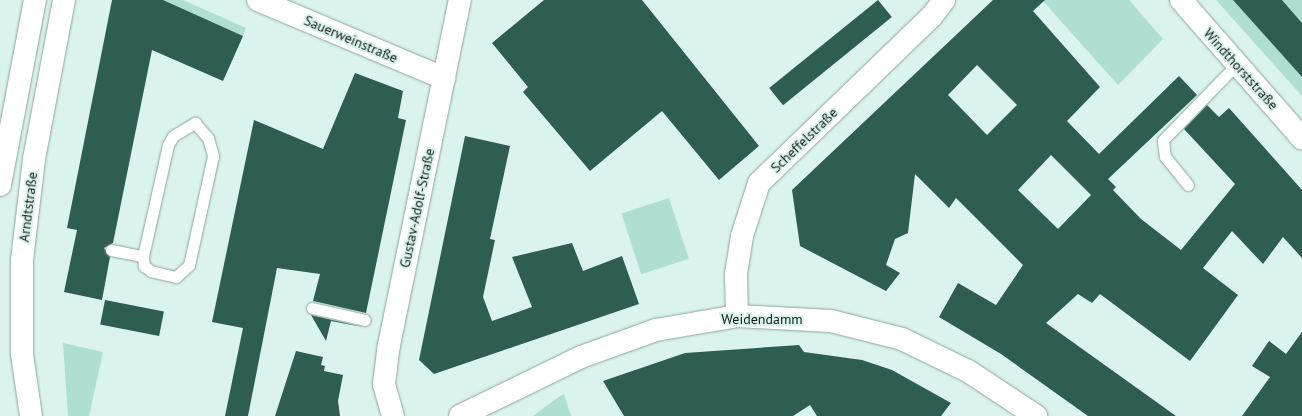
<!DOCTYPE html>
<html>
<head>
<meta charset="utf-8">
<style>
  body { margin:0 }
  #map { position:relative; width:1302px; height:416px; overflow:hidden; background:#daf3ec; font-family:"PT Sans",sans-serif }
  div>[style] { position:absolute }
  .green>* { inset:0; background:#afded2; transform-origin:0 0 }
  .building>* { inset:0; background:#2e5d52; transform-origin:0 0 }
  .roads { filter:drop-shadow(0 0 1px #8ea59f) drop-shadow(0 0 1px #8ea59f) }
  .lane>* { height:11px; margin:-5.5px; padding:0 5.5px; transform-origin:5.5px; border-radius:5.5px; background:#fff }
  .street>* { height:22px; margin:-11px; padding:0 11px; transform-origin:11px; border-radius:11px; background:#fff }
  .secondary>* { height:22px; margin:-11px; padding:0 11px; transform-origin:11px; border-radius:11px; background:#fff }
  span { translate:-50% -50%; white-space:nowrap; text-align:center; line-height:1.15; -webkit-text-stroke:4px #daf3ec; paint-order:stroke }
  .street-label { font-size:14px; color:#151e1b }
</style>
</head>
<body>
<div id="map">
  <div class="green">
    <div style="clip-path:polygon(163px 0,183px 0,246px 28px,243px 36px)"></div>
    <div style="clip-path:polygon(1042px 0,1129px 0,1163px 39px,1118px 85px)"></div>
    <div style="clip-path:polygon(1216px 0,1233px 0,1283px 55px,1302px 77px,1302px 96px)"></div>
    <div style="clip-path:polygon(1282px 0,1302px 0,1302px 23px)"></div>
    <div style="left:669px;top:198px;width:64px;height:50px;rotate:72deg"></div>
    <div style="clip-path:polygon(63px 343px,103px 352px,89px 416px,68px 416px)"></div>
    <div style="clip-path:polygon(564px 394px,571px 416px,533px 416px,560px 396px)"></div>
  </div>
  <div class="building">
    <div style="clip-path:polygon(112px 0,163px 0,243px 36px,223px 81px,152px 50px,113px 243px,104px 248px,110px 257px,102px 300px,64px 292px,77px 230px,67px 228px)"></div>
    <div style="clip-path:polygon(544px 0,642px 0,759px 146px,719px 180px,662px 111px,590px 171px,523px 92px,528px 87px,492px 43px)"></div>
    <div style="left:878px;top:0;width:22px;height:140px;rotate:51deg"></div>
    <div style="clip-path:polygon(evenodd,993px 0,1045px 0,1033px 11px,1100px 87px,1067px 121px,1099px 154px,1179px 76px,1197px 95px,1108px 179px,1116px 187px,1113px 190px,1141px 219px,1181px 250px,1235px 184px,1184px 129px,1207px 105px,1219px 117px,1229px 108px,1302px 190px,1302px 258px,1283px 237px,1263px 264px,1232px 231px,1203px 268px,1238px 295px,1190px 361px,1100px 294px,1092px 303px,1078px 294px,1046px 323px,1176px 416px,1088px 416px,1001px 354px,939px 317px,958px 283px,996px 305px,1023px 265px,956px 198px,949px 208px,915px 174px,908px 233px,895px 239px,886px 265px,900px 273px,886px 291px,800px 246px,792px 190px,993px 0,977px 65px,1017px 105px,987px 135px,948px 95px,977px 65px,993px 0,1051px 155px,1091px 195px,1058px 229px,1018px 190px,1051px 155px)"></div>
    <div style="clip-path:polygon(1233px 0,1282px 0,1302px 23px,1302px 77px)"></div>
    <div style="clip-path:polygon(355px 73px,403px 91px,398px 118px,406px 120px,366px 313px,313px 301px,320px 274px,277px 268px,248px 416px,225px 416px,243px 328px,212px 322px,254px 120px,323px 149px)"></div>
    <div style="clip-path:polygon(465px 136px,510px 146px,490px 239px,495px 240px,483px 297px,492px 321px,532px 307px,512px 257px,572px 243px,583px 271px,622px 256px,639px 304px,434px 374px,419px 360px)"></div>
    <div style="left:105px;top:300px;width:60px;height:25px;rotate:11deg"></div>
    <div style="clip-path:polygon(311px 315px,363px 327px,331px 321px,326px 341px)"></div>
    <div style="clip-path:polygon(1302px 332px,1302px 416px,1242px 416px,1270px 377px,1252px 366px,1269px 341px,1286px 354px)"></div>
    <div style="clip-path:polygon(799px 345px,804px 352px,862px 360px,892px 370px,951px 403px,941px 416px,817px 416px,810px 405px,793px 416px,624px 416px,603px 381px,685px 353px)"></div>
    <div style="clip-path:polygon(296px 351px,323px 357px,321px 365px,325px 366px,324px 371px,343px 375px,338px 401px,340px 416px,275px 416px)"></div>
  </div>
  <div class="roads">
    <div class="lane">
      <div style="left:195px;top:123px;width:20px;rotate:49deg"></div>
      <div style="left:208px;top:138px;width:19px;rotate:74deg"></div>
      <div style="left:213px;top:156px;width:112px;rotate:102.4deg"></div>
      <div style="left:189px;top:265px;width:18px;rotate:137deg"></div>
      <div style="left:176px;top:277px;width:26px;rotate:-167deg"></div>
      <div style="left:151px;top:271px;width:9px;rotate:-144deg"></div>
      <div style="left:144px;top:266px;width:10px;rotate:-96deg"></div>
      <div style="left:143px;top:256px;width:114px;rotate:-77.3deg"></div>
      <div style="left:168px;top:145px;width:10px;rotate:-61deg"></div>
      <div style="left:173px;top:136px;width:26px;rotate:-31deg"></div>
      <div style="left:1188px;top:185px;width:36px;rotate:-129deg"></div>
      <div style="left:1165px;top:157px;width:17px;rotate:-97deg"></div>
      <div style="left:1163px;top:140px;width:106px;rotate:-45.8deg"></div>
      <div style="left:111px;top:250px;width:33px;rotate:11deg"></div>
      <div style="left:312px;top:308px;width:54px;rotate:12.8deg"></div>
    </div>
    <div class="street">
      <div style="left:258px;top:0;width:202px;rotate:22.8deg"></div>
      <div style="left:1181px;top:0;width:184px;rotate:48.8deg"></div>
      <div style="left:737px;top:316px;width:42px;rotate:-91.4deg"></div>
      <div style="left:736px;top:274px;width:38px;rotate:-81deg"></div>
      <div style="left:742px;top:236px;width:56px;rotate:-72.2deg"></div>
      <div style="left:759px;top:183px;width:240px;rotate:-44deg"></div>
      <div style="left:932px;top:16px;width:20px;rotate:-53deg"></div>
      <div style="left:393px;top:416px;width:33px;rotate:-106deg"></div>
      <div style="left:384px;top:384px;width:39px;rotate:-83deg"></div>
      <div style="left:389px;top:345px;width:352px;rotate:-78.4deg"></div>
    </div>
    <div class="secondary">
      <div style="left:0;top:185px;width:188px;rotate:-79.3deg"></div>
      <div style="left:31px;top:416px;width:63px;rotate:-98.3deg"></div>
      <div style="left:22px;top:354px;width:94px;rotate:-90deg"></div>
      <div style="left:22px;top:260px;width:102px;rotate:-83.2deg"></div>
      <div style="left:34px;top:159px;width:162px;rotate:-79.3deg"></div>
      <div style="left:460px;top:416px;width:135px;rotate:-26deg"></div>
      <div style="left:581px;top:357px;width:80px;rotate:-19.8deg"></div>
      <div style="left:656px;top:330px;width:82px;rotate:-9.8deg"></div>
      <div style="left:737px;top:316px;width:94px;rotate:3deg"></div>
      <div style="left:831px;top:321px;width:73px;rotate:14.2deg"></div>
      <div style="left:902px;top:339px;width:73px;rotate:25.9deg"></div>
      <div style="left:968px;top:371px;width:82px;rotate:33.5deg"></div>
    </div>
  </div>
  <div class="street-label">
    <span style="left:351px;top:39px;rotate:23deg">Sauerweinstraße</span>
    <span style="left:1241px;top:69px;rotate:48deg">Windthorststraße</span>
    <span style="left:804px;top:140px;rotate:-44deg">Scheffelstraße</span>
    <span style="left:28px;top:207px;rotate:-83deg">Arndtstraße</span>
    <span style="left:417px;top:208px;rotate:-78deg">Gustav-Adolf-Straße</span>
    <span style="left:762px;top:319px">Weidendamm</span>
  </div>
</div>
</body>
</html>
